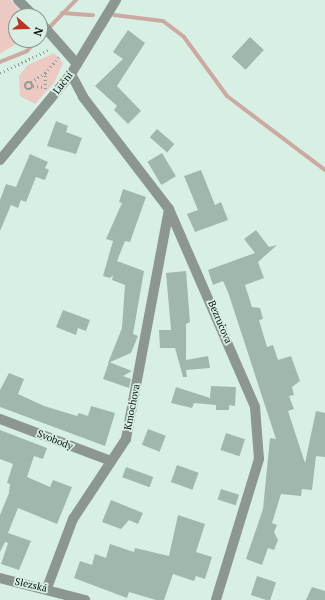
<!DOCTYPE html>
<html>
<head>
<meta charset="utf-8">
<style>
  body { margin:0 }
  #map { position:relative; width:325px; height:600px; overflow:hidden; background:#d8f0e4; font-family:"PT Serif",serif }
  div>[style] { position:absolute }
  .green>* { inset:0; background:#edc9c3 }
  .stream>* { height:4px; margin:-2px; padding:0 2px; transform-origin:2px; border-radius:2px; background:#cda9a3 }
  .building>* { inset:0; background:#a0b7ac; transform-origin:0 0 }
  .path>* { height:2.5px; margin-top:-1.25px; transform-origin:0; background:repeating-linear-gradient(90deg,#8b9d94 0 1px,transparent 0 4px) }
  .path>.ring { margin:-1.25px; padding:0; box-sizing:content-box; background:none; border:2.5px solid #8b9d94; border-radius:50% }
  .minor>* { height:10px; margin:-5px; padding:0 5px; transform-origin:5px; border-radius:5px; background:#8d9792 }
  span { translate:-50% -50%; white-space:nowrap; text-align:center; line-height:1.15; -webkit-text-stroke:3.5px #d8f0e4; paint-order:stroke }
  .street-label { font-size:10px; color:#09110d }
  .north { position:absolute; left:8px; top:8px; width:40px; height:40px; box-sizing:border-box; background:#d8f0e4; border:1px solid #85978e; border-radius:50%; rotate:110deg; font-size:11px; font-weight:700; line-height:16px; text-align:center; color:#09110d }
  .north::after { content:''; display:block; margin:auto; width:14px; height:18px; background:#bf3225; clip-path:polygon(50% 0,100% 100%,50% 72%,0 100%) }
</style>
</head>
<body>
<div id="map">
  <div class="green">
    <div style="clip-path:polygon(0 0,11px 0,24px 16px,16px 16px,16px 40px,22px 40px,0 54px)"></div>
    <div style="clip-path:polygon(54px 53px,63px 63px,54px 83px,35px 104px,20px 96px,19px 76px,28px 65px)"></div>
  </div>
  <div class="stream">
    <div style="left:62px;top:13px;width:31px;rotate:4deg"></div>
    <div style="left:114px;top:15px;width:49px;rotate:7deg"></div>
    <div style="left:163px;top:21px;width:26px;rotate:37deg"></div>
    <div style="left:184px;top:37px;width:73px;rotate:53.9deg"></div>
    <div style="left:227px;top:96px;width:123px;rotate:37.1deg"></div>
    <div style="left:40px;top:37px;width:52px;rotate:-45.8deg"></div>
    <div style="left:0;top:62px;width:29px;rotate:-22deg"></div>
    <div style="left:27px;top:51px;width:15px;rotate:-48deg"></div>
  </div>
  <div class="building">
    <div style="clip-path:polygon(128px 30px,145px 43px,117px 86px,141px 111px,128px 124px,114px 110px,117px 106px,95px 86px,123px 59px,113px 52px)"></div>
    <div style="left:250px;top:37px;width:19px;height:27px;rotate:43deg"></div>
    <div style="clip-path:polygon(56px 121px,68px 126px,66px 132px,82px 138px,76px 154px,47px 146px)"></div>
    <div style="left:157px;top:129px;width:23px;height:11px;rotate:41deg"></div>
    <div style="left:162px;top:153px;width:27px;height:17px;rotate:59deg"></div>
    <div style="clip-path:polygon(30px 154px,48px 162px,45px 168px,49px 170px,45px 180px,36px 177px,26px 202px,21px 200px,18px 208px,11px 205px,0 231px,0 200px,6px 184px,16px 187px)"></div>
    <div style="clip-path:polygon(201px 170px,215px 205px,221px 202px,228px 220px,195px 232px,187px 214px,198px 210px,184px 176px)"></div>
    <div style="clip-path:polygon(123px 189px,146px 197px,130px 242px,125px 241px,117px 261px,144px 271px,133px 334px,138px 336px,131px 353px,108px 363px,122px 328px,125px 285px,112px 280px,113px 275px,110px 278px,103px 276px,113px 241px,106px 239px,122px 203px,119px 202px)"></div>
    <div style="clip-path:polygon(256px 230px,269px 247px,277px 245px,258px 262px,264px 278px,245px 285px,252px 307px,260px 308px,263px 319px,259px 320px,267px 347px,273px 345px,278px 360px,291px 356px,300px 381px,292px 387px,294px 395px,289px 396px,294px 409px,288px 411px,305px 463px,316px 411px,325px 413px,325px 457px,316px 456px,312px 490px,302px 489px,301px 496px,281px 494px,272px 523px,277px 525px,274px 532px,278px 540px,274px 550px,268px 548px,262px 565px,246px 559px,263px 509px,270px 438px,276px 439px,228px 292px,223px 281px,213px 285px,208px 270px,255px 253px,244px 239px)"></div>
    <div style="clip-path:polygon(186px 271px,190px 322px,186px 324px,186px 360px,208px 356px,210px 368px,186px 370px,187px 377px,183px 377px,175px 348px,160px 348px,159px 330px,171px 330px,166px 273px)"></div>
    <div style="clip-path:polygon(63px 310px,90px 320px,86px 331px,78px 328px,76px 335px,56px 327px)"></div>
    <div style="clip-path:polygon(109px 362px,132px 371px,123px 376px,131px 379px,129px 388px,103px 379px)"></div>
    <div style="clip-path:polygon(9px 373px,24px 379px,18px 394px,44px 406px,77px 416px,79px 413px,88px 416px,91px 406px,115px 413px,105px 446px,0 407px,0 390px)"></div>
    <div style="clip-path:polygon(211px 386px,236px 387px,235px 406px,229px 405px,229px 410px,216px 410px,216px 405px,194px 403px,192px 408px,171px 403px,176px 387px,210px 398px)"></div>
    <div style="left:148px;top:429px;width:19px;height:17px;rotate:21deg"></div>
    <div style="clip-path:polygon(0 430px,47px 448px,43px 459px,34px 456px,27px 477px,50px 487px,53px 480px,72px 487px,57px 524px,18px 508px,8px 533px,31px 541px,19px 570px,1px 564px,8px 543px,5px 542px,0 552px,0 515px,9px 493px,10px 484px,7px 483px,13px 464px,0 459px)"></div>
    <div style="left:226px;top:433px;width:20px;height:18px;rotate:18deg"></div>
    <div style="left:177px;top:465px;width:23px;height:18px;rotate:20deg"></div>
    <div style="left:126px;top:467px;width:29px;height:11px;rotate:20deg"></div>
    <div style="left:221px;top:489px;width:19px;height:11px;rotate:18deg"></div>
    <div style="clip-path:polygon(111px 500px,143px 513px,138px 524px,129px 520px,121px 529px,102px 522px)"></div>
    <div style="clip-path:polygon(178px 515px,205px 524px,196px 552px,212px 557px,205px 579px,196px 576px,194px 581px,173px 574px,164px 600px,156px 600px,129px 592px,127px 598px,74px 578px,80px 561px,92px 565px,95px 554px,106px 558px,110px 544px,134px 552px,135px 548px,169px 556px)"></div>
    <div style="left:257px;top:576px;width:20px;height:20px;rotate:18deg"></div>
    <div style="clip-path:polygon(312px 587px,325px 591px,325px 600px,306px 600px)"></div>
  </div>
  <div class="path">
    <div style="left:0;top:73px;width:55px;rotate:-25.6deg"></div>
    <div class="ring" style="left:25px;top:82px;width:5.5px;height:5.5px"></div>
    <div style="left:31px;top:82px;width:17px;rotate:-33deg"></div>
    <div style="left:33px;top:86px;width:11px;rotate:5deg"></div>
    <div style="left:45px;top:89px;width:16px;rotate:-90deg"></div>
    <div style="left:45px;top:73px;width:21px;rotate:-49deg"></div>
  </div>
  <div class="minor">
    <div style="left:18px;top:0;width:23px;rotate:45deg"></div>
    <div style="left:40px;top:22px;width:56px;rotate:48.6deg"></div>
    <div style="left:71px;top:74px;width:26px;rotate:62deg"></div>
    <div style="left:83px;top:97px;width:141px;rotate:52.5deg"></div>
    <div style="left:169px;top:209px;width:216px;rotate:66.5deg"></div>
    <div style="left:255px;top:407px;width:52px;rotate:85.6deg"></div>
    <div style="left:259px;top:459px;width:147px;rotate:107deg"></div>
    <div style="left:0;top:160px;width:112px;rotate:-50.5deg"></div>
    <div style="left:71px;top:74px;width:87px;rotate:-58.7deg"></div>
    <div style="left:0;top:419px;width:119px;rotate:20.7deg"></div>
    <div style="left:0;top:578px;width:88px;rotate:14.5deg"></div>
    <div style="left:47px;top:588px;width:74px;rotate:-69.4deg"></div>
    <div style="left:73px;top:519px;width:96px;rotate:-56.5deg"></div>
    <div style="left:126px;top:439px;width:234px;rotate:-79.4deg"></div>
  </div>
  <div class="street-label">
    <span style="left:63px;top:83px;rotate:-52deg">Luční</span>
    <span style="left:220px;top:322px;rotate:67deg">Bezručova</span>
    <span style="left:132px;top:407px;rotate:-79deg">Kmochova</span>
    <span style="left:55px;top:440px;rotate:21deg">Svobody</span>
    <span style="left:31px;top:585px;rotate:13deg">Slezská</span>
  </div>
  <div class="north">N</div>
</div>
</body>
</html>
